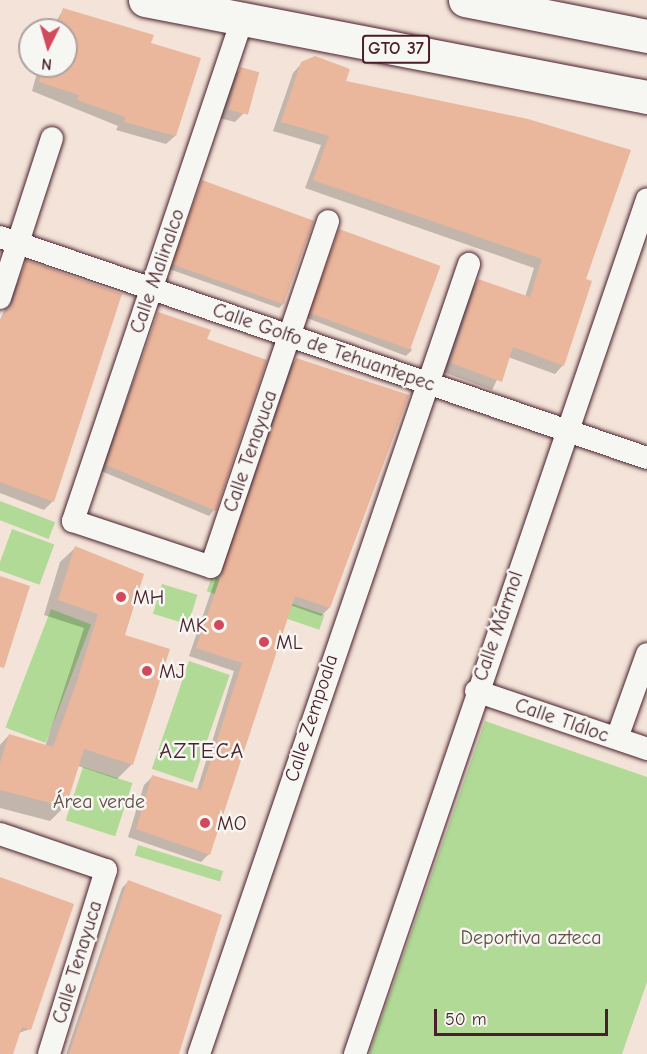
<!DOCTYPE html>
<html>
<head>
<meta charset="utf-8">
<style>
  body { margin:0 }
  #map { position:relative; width:647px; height:1054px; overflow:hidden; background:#f3e3d8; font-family:"Comic Neue",sans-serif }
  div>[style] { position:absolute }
  .green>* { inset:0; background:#b1da96; transform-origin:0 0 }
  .shadow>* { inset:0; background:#0003 }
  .building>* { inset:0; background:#ebb79c; transform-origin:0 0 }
  .roads { filter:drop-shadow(0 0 2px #4a1f2b) drop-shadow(0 0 2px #4a1f2b) }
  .street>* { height:22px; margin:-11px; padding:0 11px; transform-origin:11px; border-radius:11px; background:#f6f6f2 }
  .primary>* { height:33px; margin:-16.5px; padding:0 16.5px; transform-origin:16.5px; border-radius:16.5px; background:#f6f6f2 }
  .dots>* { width:16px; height:16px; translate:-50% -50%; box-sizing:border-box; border:3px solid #f6f6f2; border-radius:50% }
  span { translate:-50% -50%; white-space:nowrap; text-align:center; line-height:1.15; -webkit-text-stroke:5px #f6f6f2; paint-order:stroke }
  .shield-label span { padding:2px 4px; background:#f6f6f2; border:2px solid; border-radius:4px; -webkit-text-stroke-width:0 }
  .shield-label { font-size:18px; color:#4a1f2b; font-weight:700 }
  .street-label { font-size:20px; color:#4a1f2b }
  .poi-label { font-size:20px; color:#4a1f2b }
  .left { translate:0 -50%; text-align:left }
  .right { translate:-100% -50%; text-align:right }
  .park-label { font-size:20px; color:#644e46 }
  .quarter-label { font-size:22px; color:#4a1f2b; letter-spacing:1.5px }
  .north { position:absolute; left:18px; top:18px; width:60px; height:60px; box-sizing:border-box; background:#f6f6f2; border:2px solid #b1a0a2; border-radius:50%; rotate:185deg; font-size:16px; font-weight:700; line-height:24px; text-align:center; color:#4a1f2b }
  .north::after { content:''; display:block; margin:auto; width:21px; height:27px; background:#d1495b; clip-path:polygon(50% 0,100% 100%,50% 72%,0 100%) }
  .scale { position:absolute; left:434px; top:1009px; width:174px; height:27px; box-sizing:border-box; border:3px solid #4a1f2b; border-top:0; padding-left:8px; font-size:18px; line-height:21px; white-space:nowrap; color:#4a1f2b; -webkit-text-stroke:4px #f6f6f2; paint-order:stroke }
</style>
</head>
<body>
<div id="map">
  <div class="green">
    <div style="left:0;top:501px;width:59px;height:18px;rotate:21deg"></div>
    <div style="left:12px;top:529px;width:45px;height:43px;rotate:20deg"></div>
    <div style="left:212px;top:576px;width:119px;height:16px;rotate:19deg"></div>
    <div style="left:162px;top:584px;width:37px;height:31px;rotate:17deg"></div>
    <div style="left:51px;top:609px;width:43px;height:127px;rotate:21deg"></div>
    <div style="left:189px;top:661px;width:43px;height:114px;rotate:19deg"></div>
    <div style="clip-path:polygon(485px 721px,647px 777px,647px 982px,622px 1054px,369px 1054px)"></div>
    <div style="left:83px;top:767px;width:52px;height:56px;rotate:18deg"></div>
    <div style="left:138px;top:845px;width:89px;height:11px;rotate:17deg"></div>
  </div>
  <div class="shadow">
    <div style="clip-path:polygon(63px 10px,149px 44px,175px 136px,166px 144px,116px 130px,118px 126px,32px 91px,39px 66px,66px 66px,66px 30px,51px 30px)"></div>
    <div style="clip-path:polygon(302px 63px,344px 82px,584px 280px,563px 365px,555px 374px,508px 357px,492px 390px,443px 372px,470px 289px,479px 280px,525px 297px,534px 268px,305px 188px,321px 145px,273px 131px,293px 73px)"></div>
    <div style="clip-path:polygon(241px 69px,244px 113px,235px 122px,219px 118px,232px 77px)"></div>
    <div style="clip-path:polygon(203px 181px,285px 302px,279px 308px,169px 269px)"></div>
    <div style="clip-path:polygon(340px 231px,412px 350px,406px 356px,307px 318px)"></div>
    <div style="clip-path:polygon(27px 262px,53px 501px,44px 510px,0 493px,0 320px)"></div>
    <div style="clip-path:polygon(158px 314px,205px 340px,214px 510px,209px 516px,101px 471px)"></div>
    <div style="clip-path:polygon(296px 360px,329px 608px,321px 616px,290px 605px,209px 854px,201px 862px,128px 837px,144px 785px,153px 776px,197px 790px,234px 671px,189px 656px,288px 368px)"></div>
    <div style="clip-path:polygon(75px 548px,123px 636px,168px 650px,131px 765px,117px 779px,78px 766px,65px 806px,50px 821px,0 808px,0 745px,9px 735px,45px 747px,84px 628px,44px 615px,60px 562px)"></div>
    <div style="clip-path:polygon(0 878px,30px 1029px,19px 1033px,10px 1054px,0 1054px)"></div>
    <div style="clip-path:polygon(128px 882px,176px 1054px,66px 1054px,122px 888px)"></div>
  </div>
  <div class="building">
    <div style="clip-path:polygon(63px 8px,154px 35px,151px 43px,201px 58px,176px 136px,124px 122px,125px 117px,77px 100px,79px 95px,39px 82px,44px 66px,66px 66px,66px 30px,56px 30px)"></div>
    <div style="clip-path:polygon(315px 56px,350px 69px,346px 81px,528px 119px,631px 150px,586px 279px,592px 281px,564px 366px,513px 347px,502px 382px,451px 363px,478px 279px,530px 297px,542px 259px,313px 180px,329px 136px,281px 122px,301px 62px)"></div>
    <div style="left:240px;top:67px;width:20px;height:44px;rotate:15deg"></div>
    <div style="left:202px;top:180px;width:119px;height:89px;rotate:20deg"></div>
    <div style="left:339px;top:229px;width:108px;height:89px;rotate:20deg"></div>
    <div style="clip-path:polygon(26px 260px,122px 294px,54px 502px,0 482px,0 320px,13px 302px)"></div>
    <div style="clip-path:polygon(158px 312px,211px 330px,207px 339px,267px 360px,216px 511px,106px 465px)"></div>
    <div style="clip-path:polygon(296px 358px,409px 395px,330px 608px,295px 596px,210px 855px,136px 829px,152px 775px,201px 790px,242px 663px,196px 648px)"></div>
    <div style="clip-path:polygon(75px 546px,144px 574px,125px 635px,170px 649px,133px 765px,84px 749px,66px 807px,0 790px,0 763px,9px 734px,53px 747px,75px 687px,98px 614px,58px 600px)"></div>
    <div style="clip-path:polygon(0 576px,30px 586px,4px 668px,0 667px)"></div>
    <div style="clip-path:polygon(0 877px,74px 904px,31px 1030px,22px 1027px,13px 1054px,0 1054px)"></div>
    <div style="clip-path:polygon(128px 880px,222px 915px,179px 1054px,69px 1054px)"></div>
  </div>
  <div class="roads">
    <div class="street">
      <div style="left:242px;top:20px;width:529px;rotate:108.64deg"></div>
      <div style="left:73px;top:521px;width:145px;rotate:18.4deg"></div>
      <div style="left:211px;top:567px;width:365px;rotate:-71.3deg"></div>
      <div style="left:0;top:237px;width:684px;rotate:18.86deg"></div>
      <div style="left:0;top:298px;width:168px;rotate:-72deg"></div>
      <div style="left:476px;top:691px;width:181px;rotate:18.7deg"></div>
      <div style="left:617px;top:738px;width:89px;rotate:-70.3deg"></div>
      <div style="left:0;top:834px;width:112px;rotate:18.8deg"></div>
      <div style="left:106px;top:870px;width:193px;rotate:107.2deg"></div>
      <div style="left:199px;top:1054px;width:835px;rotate:-71.13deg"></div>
      <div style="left:355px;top:1054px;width:903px;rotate:-71.14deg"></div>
    </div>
    <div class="primary">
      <div style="left:145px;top:0;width:511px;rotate:10.94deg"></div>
      <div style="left:465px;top:0;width:186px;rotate:11.2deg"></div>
    </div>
  </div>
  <div class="dots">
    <div style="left:121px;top:597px;background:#d1495b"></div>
    <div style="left:219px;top:625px;background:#d1495b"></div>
    <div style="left:264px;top:642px;background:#d1495b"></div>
    <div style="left:147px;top:671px;background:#d1495b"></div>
    <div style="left:205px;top:823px;background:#d1495b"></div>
  </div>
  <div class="shield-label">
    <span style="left:396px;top:49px">GTO 37</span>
  </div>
  <div class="street-label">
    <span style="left:157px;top:271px;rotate:-71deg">Calle Malinalco</span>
    <span style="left:324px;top:347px;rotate:19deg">Calle Golfo de Tehuantepec</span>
    <span style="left:250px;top:451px;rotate:-71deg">Calle Tenayuca</span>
    <span style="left:498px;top:626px;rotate:-71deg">Calle Mármol</span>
    <span style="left:311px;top:718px;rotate:-72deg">Calle Zempoala</span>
    <span style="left:562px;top:720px;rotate:19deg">Calle Tláloc</span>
    <span style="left:77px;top:962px;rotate:-73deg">Calle Tenayuca</span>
  </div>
  <div class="poi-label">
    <span class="left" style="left:133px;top:597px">MH</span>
    <span class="right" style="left:207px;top:625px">MK</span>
    <span class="left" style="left:276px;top:642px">ML</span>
    <span class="left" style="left:159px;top:671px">MJ</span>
    <span class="left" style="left:217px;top:823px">MO</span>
  </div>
  <div class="park-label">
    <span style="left:99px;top:801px">Área verde</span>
    <span style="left:531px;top:937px">Deportiva azteca</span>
  </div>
  <div class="quarter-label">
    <span style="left:202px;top:752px">AZTECA</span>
  </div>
  <div class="north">N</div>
  <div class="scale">50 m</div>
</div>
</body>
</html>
